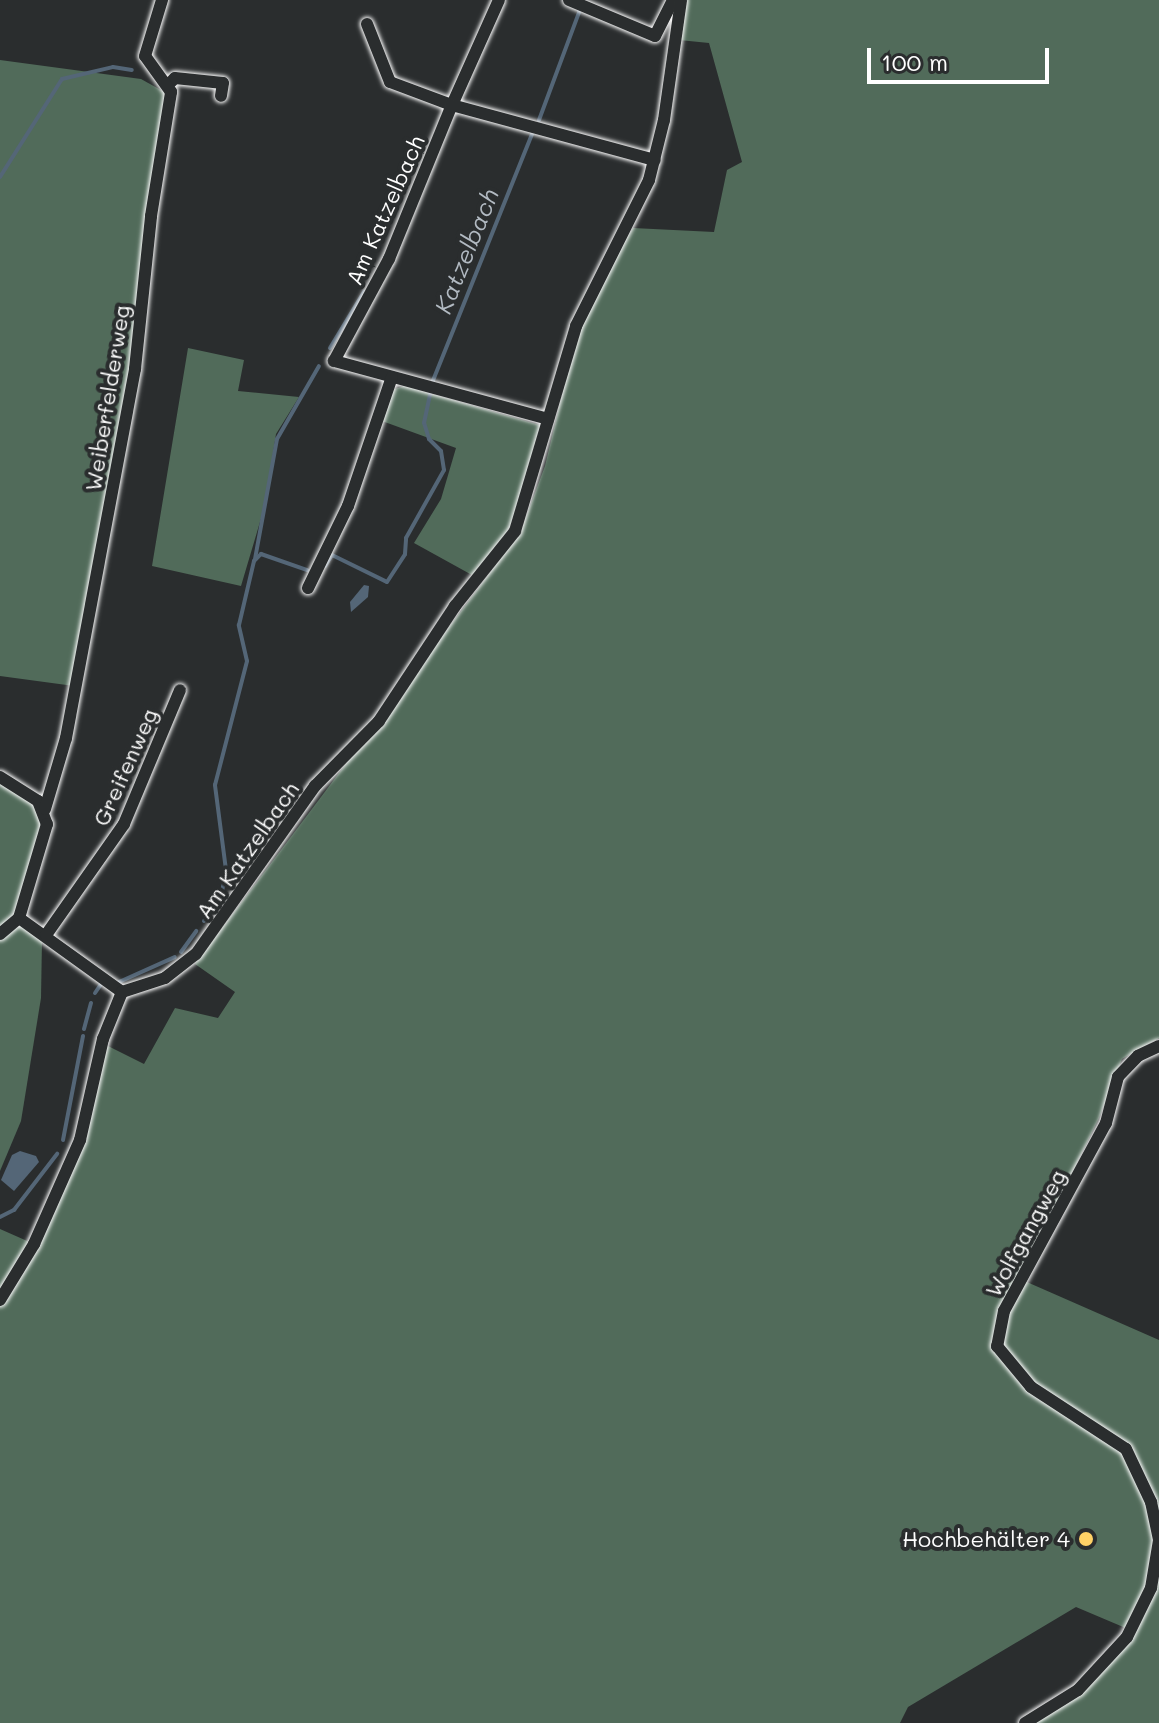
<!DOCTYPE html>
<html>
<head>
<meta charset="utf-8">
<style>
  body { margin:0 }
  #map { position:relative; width:1159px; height:1723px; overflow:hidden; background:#2a2d2e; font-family:Mali,sans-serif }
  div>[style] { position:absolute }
  .green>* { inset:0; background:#516b5a }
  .water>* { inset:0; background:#546677 }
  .stream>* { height:4px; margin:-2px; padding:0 2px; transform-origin:2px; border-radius:2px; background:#546677 }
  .roads { filter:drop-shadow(0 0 2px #fff) drop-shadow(0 0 2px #fff) }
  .minor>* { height:12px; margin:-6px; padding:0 6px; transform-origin:6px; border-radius:6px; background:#2a2d2e }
  .dots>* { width:22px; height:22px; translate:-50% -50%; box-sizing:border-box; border:4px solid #2a2d2e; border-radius:50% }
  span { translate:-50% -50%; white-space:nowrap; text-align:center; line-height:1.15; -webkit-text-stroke:8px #2a2d2e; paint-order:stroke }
  .street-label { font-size:22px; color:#fff }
  .poi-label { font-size:22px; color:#fff }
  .right { translate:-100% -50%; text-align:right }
  .water-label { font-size:24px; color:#b2bac2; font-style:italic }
  .scale { position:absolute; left:867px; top:48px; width:182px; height:36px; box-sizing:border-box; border:4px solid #fff; border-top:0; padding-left:10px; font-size:24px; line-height:28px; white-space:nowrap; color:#fff; -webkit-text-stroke:6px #2a2d2e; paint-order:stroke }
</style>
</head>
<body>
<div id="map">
  <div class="green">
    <div style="clip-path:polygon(687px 0,1159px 0,1159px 1038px,1122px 1059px,1099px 1118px,1020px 1279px,1159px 1340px,1159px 1723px,1034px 1723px,1135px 1632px,1076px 1607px,908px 1707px,900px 1723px,0 1723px,0 1229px,34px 1244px,80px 1140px,104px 1044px,144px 1064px,175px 1008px,218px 1018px,235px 992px,195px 964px,520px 533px,545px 466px,571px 357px,598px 285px,633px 228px,714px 232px,727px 170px,742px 162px,709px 43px,679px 40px)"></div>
    <div style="clip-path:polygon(0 60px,141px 79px,168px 94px,127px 395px,74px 686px,0 676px)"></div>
    <div style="clip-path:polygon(188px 348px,244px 360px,238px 391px,299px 397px,276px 434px,265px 505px,241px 586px,152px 566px)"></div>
    <div style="clip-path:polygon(404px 386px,543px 426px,516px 515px,481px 580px,414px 543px,441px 499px,456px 448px,382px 421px,392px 390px)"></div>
    <div style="clip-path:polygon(0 784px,31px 801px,44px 822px,14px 920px,0 929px)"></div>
    <div style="clip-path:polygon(21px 925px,42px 940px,41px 998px,21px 1121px,0 1171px,0 938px)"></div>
  </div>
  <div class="water">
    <div style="clip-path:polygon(364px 585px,369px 586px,368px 597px,351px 612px,350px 602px)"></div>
    <div style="clip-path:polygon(20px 1151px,36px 1156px,39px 1162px,14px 1191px,1px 1180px,12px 1155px)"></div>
  </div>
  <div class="stream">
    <div style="left:539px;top:120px;width:117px;rotate:-69.6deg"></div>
    <div style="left:0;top:177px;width:116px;rotate:-57.7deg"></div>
    <div style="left:62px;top:79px;width:52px;rotate:-13.2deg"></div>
    <div style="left:113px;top:67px;width:19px;rotate:9deg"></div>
    <div style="left:330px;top:348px;width:66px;rotate:-58.7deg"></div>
    <div style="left:432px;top:383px;width:271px;rotate:-68.1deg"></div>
    <div style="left:255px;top:559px;width:122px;rotate:-79.6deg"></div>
    <div style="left:277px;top:439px;width:84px;rotate:-60.1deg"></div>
    <div style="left:325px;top:566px;width:13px;rotate:-58deg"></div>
    <div style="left:332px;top:555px;width:61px;rotate:26.1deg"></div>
    <div style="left:387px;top:582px;width:33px;rotate:-57deg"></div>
    <div style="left:405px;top:554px;width:16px;rotate:-86deg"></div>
    <div style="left:406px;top:538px;width:78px;rotate:-60.8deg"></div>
    <div style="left:444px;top:470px;width:19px;rotate:-99deg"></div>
    <div style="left:441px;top:451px;width:17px;rotate:-135deg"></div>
    <div style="left:429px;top:439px;width:17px;rotate:-107deg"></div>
    <div style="left:424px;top:423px;width:30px;rotate:-78deg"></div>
    <div style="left:204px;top:921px;width:34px;rotate:-58deg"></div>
    <div style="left:222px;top:892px;width:22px;rotate:-80deg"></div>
    <div style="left:226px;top:870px;width:86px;rotate:-97.4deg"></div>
    <div style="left:215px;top:785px;width:128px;rotate:-75.5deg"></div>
    <div style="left:247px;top:661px;width:37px;rotate:-103deg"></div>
    <div style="left:239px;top:625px;width:66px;rotate:-76.8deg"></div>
    <div style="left:254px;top:561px;width:10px;rotate:-45deg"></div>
    <div style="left:261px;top:554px;width:49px;rotate:19.2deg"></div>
    <div style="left:181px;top:952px;width:26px;rotate:-54deg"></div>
    <div style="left:119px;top:982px;width:61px;rotate:-24.1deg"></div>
    <div style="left:95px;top:993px;width:11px;rotate:-56deg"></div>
    <div style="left:84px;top:1029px;width:27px;rotate:-75deg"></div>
    <div style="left:63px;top:1140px;width:106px;rotate:-79.1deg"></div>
    <div style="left:0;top:1217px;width:16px;rotate:-27deg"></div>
    <div style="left:14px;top:1210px;width:71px;rotate:-52.5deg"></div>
  </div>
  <div class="roads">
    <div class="minor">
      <div style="left:569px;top:0;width:93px;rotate:22.7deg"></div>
      <div style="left:655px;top:36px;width:40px;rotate:-63.4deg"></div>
      <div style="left:367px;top:24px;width:62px;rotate:68.4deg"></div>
      <div style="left:390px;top:82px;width:66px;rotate:20.4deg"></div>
      <div style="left:452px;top:105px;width:115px;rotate:-65.9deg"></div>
      <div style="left:169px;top:84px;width:8px;rotate:-45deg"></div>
      <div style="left:175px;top:78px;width:48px;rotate:5.9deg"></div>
      <div style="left:223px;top:83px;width:13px;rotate:99deg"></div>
      <div style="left:548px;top:419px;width:222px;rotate:-164.8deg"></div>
      <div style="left:334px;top:361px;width:116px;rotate:-61.7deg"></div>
      <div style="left:389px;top:259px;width:166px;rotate:-67.8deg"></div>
      <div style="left:452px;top:105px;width:210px;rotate:15.2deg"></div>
      <div style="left:308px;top:588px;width:91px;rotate:-64deg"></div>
      <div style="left:348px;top:506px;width:136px;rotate:-71.2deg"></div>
      <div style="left:0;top:777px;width:45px;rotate:32.3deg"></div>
      <div style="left:38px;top:801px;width:25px;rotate:69deg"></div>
      <div style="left:47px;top:824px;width:98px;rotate:106.6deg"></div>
      <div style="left:19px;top:918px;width:25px;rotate:140deg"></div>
      <div style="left:45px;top:809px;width:74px;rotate:-73.5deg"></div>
      <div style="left:66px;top:738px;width:375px;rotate:-79.4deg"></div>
      <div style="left:135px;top:369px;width:154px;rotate:-84deg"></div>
      <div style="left:151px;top:216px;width:126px;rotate:-80.8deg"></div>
      <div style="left:171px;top:92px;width:44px;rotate:-125.8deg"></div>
      <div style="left:145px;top:56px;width:59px;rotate:-73.1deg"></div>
      <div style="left:19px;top:918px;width:127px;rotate:35.7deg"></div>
      <div style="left:46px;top:935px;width:136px;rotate:-54.9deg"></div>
      <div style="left:124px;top:824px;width:145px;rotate:-67.3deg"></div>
      <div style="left:1159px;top:1046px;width:23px;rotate:155deg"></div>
      <div style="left:1138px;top:1056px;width:29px;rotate:134deg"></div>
      <div style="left:1118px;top:1077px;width:48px;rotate:104.6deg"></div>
      <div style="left:1106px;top:1123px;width:214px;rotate:118.5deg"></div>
      <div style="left:1004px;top:1311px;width:36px;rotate:101deg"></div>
      <div style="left:997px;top:1346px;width:53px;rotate:50.3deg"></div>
      <div style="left:1031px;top:1387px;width:113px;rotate:33.1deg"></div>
      <div style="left:1126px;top:1449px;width:59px;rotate:64.7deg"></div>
      <div style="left:1151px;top:1502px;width:38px;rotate:78deg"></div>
      <div style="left:0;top:1300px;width:66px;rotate:-58.7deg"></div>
      <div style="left:34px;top:1244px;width:114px;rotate:-66.1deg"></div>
      <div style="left:80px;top:1140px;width:104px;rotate:-77.2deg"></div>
      <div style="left:103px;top:1039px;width:51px;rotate:-68deg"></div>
      <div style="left:122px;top:992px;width:45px;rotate:-18deg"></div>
      <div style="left:165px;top:978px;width:39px;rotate:-38deg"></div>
      <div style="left:196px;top:954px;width:206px;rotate:-54.7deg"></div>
      <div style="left:315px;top:786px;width:91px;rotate:-45.4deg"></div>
      <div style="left:379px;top:721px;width:138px;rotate:-56.5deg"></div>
      <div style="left:455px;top:606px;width:96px;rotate:-51.3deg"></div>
      <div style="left:515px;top:531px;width:214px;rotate:-73.4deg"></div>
      <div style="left:576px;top:326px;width:163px;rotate:-63.4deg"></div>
      <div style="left:649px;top:180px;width:62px;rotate:-76deg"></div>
      <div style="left:664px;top:120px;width:121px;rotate:-81.9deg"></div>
      <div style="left:1025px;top:1723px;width:62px;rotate:-31.9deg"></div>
      <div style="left:1078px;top:1690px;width:72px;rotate:-47.2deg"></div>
      <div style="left:1127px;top:1637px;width:55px;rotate:-63.9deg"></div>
      <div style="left:1151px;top:1588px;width:49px;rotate:-80.5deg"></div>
    </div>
  </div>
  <div class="dots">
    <div style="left:1086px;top:1539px;background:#ffd166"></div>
  </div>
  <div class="street-label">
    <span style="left:385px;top:210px;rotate:-66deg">Am Katzelbach</span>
    <span style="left:107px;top:398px;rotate:-81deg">Weiberfelderweg</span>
    <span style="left:125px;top:767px;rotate:-66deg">Greifenweg</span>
    <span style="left:247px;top:850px;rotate:-55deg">Am Katzelbach</span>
    <span style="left:1025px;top:1233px;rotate:-61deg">Wolfgangweg</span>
  </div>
  <div class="poi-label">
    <span class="right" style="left:1070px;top:1539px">Hochbehälter 4</span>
  </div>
  <div class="water-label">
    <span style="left:466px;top:251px;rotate:-68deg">Katzelbach</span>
  </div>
  <div class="scale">100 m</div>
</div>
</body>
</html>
